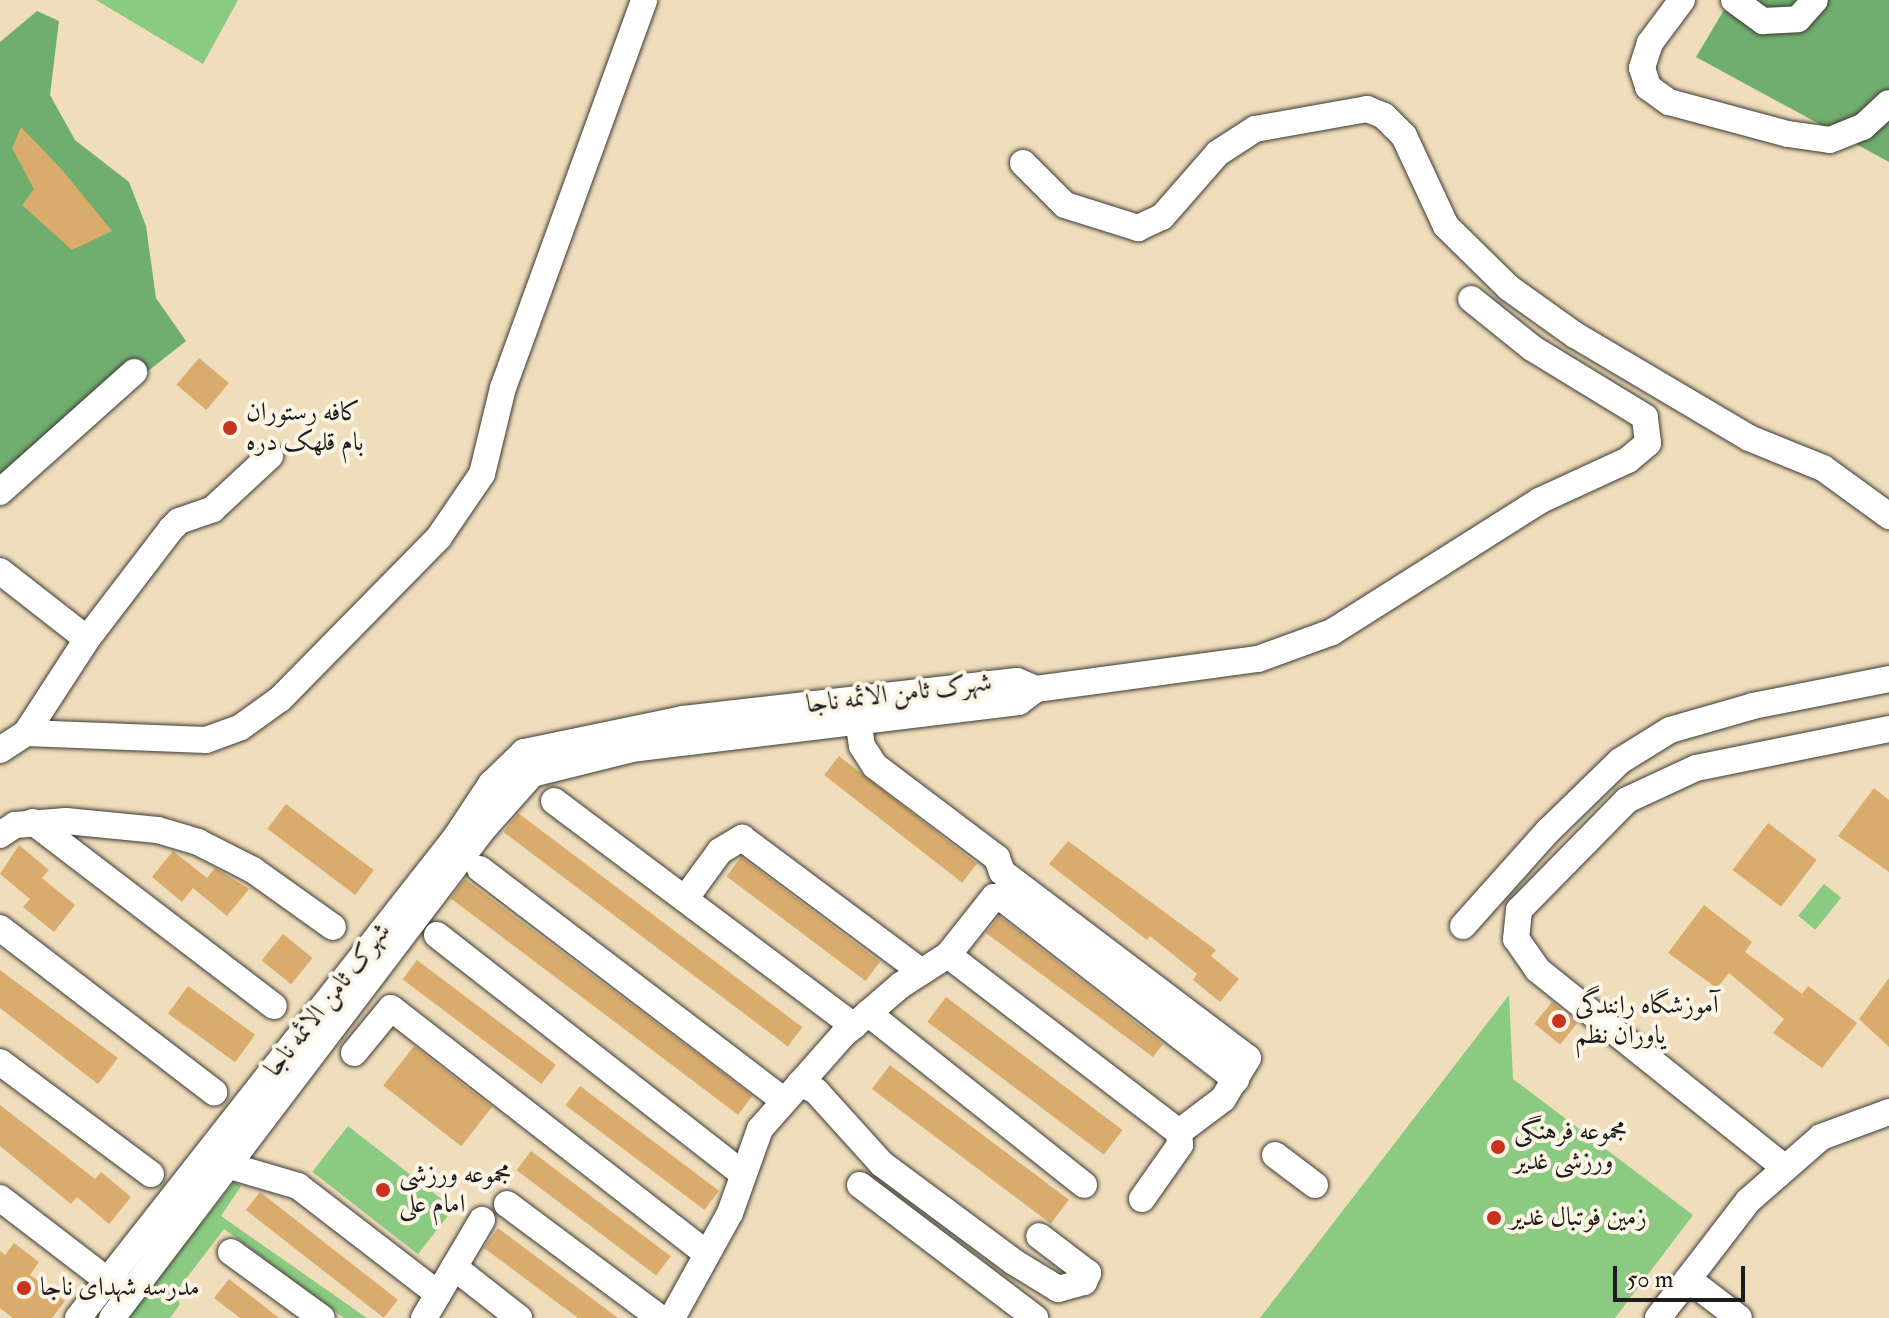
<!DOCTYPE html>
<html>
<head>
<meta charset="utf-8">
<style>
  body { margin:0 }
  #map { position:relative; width:1889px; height:1318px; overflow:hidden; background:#efddbb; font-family:"IM FELL Double Pica",Amiri,serif }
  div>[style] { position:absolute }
  .green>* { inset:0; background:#8bca81; transform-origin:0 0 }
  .forest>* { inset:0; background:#70ae6f }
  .building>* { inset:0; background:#d9ac6e; transform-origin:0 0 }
  .roads { filter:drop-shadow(0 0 2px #3c3934) drop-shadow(0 0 2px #3c3934) }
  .minor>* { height:26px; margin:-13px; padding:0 13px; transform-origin:13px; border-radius:13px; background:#fff }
  .dots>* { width:22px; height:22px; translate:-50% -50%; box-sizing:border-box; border:4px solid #fcf5e5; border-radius:50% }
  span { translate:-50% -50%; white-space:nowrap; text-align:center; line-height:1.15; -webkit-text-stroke:8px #fcf5e5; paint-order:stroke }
  .poi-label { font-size:26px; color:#1c1c1c }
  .left { translate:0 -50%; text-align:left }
  .street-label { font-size:26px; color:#1c1c1c }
  .scale { position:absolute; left:1613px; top:1266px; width:132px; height:36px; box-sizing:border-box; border:4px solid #1c1c1c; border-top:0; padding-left:10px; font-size:24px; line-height:28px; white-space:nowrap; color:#1c1c1c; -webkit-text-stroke:6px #fcf5e5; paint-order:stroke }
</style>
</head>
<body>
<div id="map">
  <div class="green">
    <div style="clip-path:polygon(96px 0,238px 0,203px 64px)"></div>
    <div style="left:1824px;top:884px;width:22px;height:41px;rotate:39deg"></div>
    <div style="clip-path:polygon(1509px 995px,1513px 1079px,1693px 1215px,1615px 1318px,1260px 1318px)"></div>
    <div style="left:348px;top:1126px;width:134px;height:58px;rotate:38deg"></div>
    <div style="clip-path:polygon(234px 1182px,241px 1186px,221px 1216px,367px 1318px,344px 1318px,224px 1229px,175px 1293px,180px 1304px,170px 1318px,127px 1318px)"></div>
  </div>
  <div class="forest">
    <div style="clip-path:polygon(1730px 0,1889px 0,1889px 162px,1696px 57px)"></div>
    <div style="clip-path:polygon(37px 11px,59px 21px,50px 95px,75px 140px,129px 182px,146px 226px,156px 298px,186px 341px,0 488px,0 42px)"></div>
  </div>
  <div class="building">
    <div style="clip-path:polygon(21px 127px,63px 171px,112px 231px,72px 250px,22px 205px,34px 189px,12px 148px)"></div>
    <div style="left:199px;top:358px;width:39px;height:35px;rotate:40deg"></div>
    <div style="left:839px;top:756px;width:175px;height:24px;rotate:38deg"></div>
    <div style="clip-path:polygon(1874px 788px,1889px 800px,1889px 872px,1838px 836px)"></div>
    <div style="left:286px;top:804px;width:110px;height:31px;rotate:37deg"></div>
    <div style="left:518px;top:813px;width:356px;height:24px;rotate:37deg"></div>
    <div style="left:1768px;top:823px;width:61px;height:59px;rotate:37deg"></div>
    <div style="clip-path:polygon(1068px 841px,1216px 950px,1211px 956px,1239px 979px,1220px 1002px,1193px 980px,1197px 974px,1150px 936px,1147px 940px,1049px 864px)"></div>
    <div style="clip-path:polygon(19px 845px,49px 870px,42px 878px,75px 905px,54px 932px,23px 907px,30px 899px,0 874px)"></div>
    <div style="clip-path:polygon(173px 851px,207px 878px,215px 868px,249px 889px,227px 916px,193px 888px,182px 902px,152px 877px)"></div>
    <div style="left:741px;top:857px;width:174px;height:24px;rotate:37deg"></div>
    <div style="left:465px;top:879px;width:360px;height:24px;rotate:37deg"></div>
    <div style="clip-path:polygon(1704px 905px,1752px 942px,1745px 952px,1802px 994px,1808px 986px,1857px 1023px,1822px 1068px,1773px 1033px,1784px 1019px,1729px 973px,1717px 988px,1668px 953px)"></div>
    <div style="clip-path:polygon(999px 916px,1163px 1044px,1153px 1057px,986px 933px)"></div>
    <div style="left:283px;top:934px;width:38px;height:34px;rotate:39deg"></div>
    <div style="left:417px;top:960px;width:174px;height:24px;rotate:37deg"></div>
    <div style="clip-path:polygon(0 970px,118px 1058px,98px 1084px,0 1008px)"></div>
    <div style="clip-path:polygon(1889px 978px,1889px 1047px,1859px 1019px)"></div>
    <div style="left:188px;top:986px;width:83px;height:34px;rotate:36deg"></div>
    <div style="left:946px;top:997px;width:221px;height:31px;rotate:37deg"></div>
    <div style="left:1552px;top:1002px;width:33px;height:28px;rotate:39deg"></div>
    <div style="left:414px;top:1046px;width:99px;height:50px;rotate:38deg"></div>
    <div style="left:890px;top:1065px;width:224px;height:30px;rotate:37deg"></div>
    <div style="left:580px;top:1086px;width:174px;height:24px;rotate:37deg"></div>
    <div style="clip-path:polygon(0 1105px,95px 1179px,101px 1172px,131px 1197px,109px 1224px,77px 1197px,71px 1204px,0 1146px)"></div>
    <div style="left:531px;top:1151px;width:175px;height:24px;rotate:37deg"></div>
    <div style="left:260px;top:1192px;width:175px;height:23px;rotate:38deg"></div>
    <div style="clip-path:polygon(498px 1228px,618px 1318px,578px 1318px,484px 1248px)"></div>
    <div style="clip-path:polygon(14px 1243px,39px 1262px,30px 1275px,65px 1301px,52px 1318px,13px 1318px,0 1308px,0 1251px,5px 1255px)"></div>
    <div style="clip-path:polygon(229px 1279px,279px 1318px,240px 1318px,214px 1298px)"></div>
  </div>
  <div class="roads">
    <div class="minor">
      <div style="left:1682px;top:0;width:54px;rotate:126.7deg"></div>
      <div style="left:1650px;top:43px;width:26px;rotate:108deg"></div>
      <div style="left:1642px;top:68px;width:20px;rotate:72deg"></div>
      <div style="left:1648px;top:87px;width:26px;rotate:36deg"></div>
      <div style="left:1669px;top:102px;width:123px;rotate:15.1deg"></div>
      <div style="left:1788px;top:134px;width:42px;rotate:8.1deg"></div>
      <div style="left:1830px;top:140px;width:35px;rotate:-22deg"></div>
      <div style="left:1863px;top:127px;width:35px;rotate:-43deg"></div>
      <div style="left:1734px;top:0;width:36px;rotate:36deg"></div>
      <div style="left:1763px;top:21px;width:35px;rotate:-3deg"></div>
      <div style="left:1798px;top:19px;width:25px;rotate:-48deg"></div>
      <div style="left:1023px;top:163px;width:59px;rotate:45deg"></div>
      <div style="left:1065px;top:205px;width:77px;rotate:17.5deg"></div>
      <div style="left:1138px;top:228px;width:26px;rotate:-25deg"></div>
      <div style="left:1162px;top:217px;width:85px;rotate:-48.8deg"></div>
      <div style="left:1218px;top:153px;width:44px;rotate:-33deg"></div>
      <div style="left:1255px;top:129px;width:114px;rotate:-10.1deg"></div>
      <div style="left:1367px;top:109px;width:18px;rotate:22deg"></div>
      <div style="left:1384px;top:116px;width:28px;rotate:45deg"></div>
      <div style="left:1404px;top:136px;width:99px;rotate:65deg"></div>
      <div style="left:1446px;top:226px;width:88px;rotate:44.5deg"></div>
      <div style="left:1509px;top:288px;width:81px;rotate:35.5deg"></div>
      <div style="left:1575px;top:335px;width:202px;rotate:30.6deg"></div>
      <div style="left:1749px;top:438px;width:80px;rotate:22.1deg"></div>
      <div style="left:1823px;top:468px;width:82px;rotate:36deg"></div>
      <div style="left:0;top:492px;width:180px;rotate:-41.8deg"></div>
      <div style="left:0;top:571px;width:110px;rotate:38deg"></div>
      <div style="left:1036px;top:689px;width:224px;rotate:-7.7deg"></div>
      <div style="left:1258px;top:659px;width:79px;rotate:-20deg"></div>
      <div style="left:1332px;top:632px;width:245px;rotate:-32.3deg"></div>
      <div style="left:1539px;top:501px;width:98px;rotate:-24.7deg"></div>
      <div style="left:1628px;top:460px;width:26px;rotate:-40deg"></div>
      <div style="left:1648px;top:443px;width:26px;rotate:-97deg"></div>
      <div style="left:1645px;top:417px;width:132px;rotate:-148.6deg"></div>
      <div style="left:1532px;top:348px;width:78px;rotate:-141.2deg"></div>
      <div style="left:856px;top:706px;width:40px;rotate:81.5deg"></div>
      <div style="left:862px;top:746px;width:24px;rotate:57deg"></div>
      <div style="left:875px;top:766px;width:153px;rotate:37deg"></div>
      <div style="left:997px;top:858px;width:15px;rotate:70deg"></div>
      <div style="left:1002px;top:872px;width:308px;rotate:37.1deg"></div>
      <div style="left:1248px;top:1058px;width:48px;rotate:121.4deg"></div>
      <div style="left:1223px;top:1099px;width:55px;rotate:143.1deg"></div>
      <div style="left:26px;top:733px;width:112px;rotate:-57deg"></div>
      <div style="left:87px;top:639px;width:138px;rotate:-52.6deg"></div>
      <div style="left:171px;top:529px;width:11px;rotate:-45deg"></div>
      <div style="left:179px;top:521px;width:36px;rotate:-19deg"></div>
      <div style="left:213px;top:509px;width:78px;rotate:-42.9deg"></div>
      <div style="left:0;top:750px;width:31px;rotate:-33deg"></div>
      <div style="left:26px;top:733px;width:180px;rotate:2.2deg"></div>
      <div style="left:206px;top:740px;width:37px;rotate:-20deg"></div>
      <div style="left:241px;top:727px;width:48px;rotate:-35.7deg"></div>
      <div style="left:280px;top:699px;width:227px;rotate:-45.5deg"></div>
      <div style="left:439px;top:537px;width:76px;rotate:-55.7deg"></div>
      <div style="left:482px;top:474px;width:89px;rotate:-76.3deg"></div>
      <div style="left:503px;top:388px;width:413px;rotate:-70deg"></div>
      <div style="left:554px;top:801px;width:375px;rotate:36.9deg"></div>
      <div style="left:33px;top:822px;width:303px;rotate:37.4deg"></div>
      <div style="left:0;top:835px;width:18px;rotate:-34deg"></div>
      <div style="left:15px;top:825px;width:51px;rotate:-4.5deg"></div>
      <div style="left:66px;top:821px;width:92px;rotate:5.6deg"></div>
      <div style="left:158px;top:830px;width:42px;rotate:16.7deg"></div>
      <div style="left:198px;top:842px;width:62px;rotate:27deg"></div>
      <div style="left:253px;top:870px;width:98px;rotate:35.5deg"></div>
      <div style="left:480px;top:869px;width:382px;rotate:37.3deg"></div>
      <div style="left:685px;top:899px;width:59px;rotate:-53.9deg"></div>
      <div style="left:720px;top:851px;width:26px;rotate:-31deg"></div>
      <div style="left:742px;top:838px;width:224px;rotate:36.7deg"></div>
      <div style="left:1463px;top:926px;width:127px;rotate:-48.2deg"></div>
      <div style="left:1548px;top:831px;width:100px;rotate:-44.2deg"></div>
      <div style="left:1620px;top:761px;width:59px;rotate:-31.8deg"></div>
      <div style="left:1670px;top:730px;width:86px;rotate:-16.1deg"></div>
      <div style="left:1753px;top:706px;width:139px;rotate:-11.2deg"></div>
      <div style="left:0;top:928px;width:270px;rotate:37.5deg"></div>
      <div style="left:437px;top:935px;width:387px;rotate:38deg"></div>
      <div style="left:948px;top:955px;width:291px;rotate:37.5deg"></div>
      <div style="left:868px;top:1013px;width:276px;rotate:38.5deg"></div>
      <div style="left:354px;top:1053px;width:58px;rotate:-50.6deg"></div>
      <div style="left:391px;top:1008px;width:399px;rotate:37.9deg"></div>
      <div style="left:0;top:1062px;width:188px;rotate:36.6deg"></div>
      <div style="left:800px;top:1083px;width:18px;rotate:27deg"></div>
      <div style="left:816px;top:1091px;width:98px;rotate:47.9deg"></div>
      <div style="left:882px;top:1164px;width:164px;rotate:36.6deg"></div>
      <div style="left:1014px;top:1262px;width:52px;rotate:31.5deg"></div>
      <div style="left:1058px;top:1289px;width:27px;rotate:-15deg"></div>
      <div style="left:1084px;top:1282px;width:10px;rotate:-66deg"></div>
      <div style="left:1088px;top:1273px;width:61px;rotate:-142.9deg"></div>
      <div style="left:1275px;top:1155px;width:50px;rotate:36.9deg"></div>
      <div style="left:230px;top:1166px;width:71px;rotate:16.4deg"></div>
      <div style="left:298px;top:1186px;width:177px;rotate:37.6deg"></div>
      <div style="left:1785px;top:1168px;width:317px;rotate:-141.3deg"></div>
      <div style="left:1538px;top:970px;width:38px;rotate:-125deg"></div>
      <div style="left:1516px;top:939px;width:29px;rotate:-84deg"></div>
      <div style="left:1519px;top:910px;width:154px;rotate:-45.5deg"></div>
      <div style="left:1627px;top:800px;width:76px;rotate:-24.9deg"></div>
      <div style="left:1696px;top:768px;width:197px;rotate:-11.4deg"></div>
      <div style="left:860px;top:1185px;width:220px;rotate:37.2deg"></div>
      <div style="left:0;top:1198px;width:153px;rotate:37.5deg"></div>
      <div style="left:1142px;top:1199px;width:66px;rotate:-54.9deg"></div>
      <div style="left:1180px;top:1145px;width:13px;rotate:-94deg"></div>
      <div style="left:507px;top:1204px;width:191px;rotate:36.7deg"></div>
      <div style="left:231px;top:1252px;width:112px;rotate:36deg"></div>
      <div style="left:454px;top:1267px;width:83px;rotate:38.1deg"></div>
      <div style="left:1688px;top:1279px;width:64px;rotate:37.4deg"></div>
      <div style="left:78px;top:1318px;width:612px;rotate:-51.84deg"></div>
      <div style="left:456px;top:837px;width:64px;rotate:-56.6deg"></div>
      <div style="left:491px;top:784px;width:46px;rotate:-44.1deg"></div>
      <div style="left:524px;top:752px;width:162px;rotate:-11.7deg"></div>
      <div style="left:683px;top:719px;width:336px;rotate:-6.5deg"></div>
      <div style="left:1017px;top:681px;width:21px;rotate:23deg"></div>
      <div style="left:1036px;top:689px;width:21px;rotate:143deg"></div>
      <div style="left:1019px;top:702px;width:385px;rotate:173.1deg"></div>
      <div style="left:637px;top:748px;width:108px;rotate:166.1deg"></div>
      <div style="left:532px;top:774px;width:72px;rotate:131.6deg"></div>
      <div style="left:484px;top:828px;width:615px;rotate:127.21deg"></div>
      <div style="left:424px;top:1318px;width:114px;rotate:-59.4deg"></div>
      <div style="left:672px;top:1318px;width:120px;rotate:-61.1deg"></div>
      <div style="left:730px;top:1213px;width:89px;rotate:-70.3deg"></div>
      <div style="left:760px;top:1129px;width:125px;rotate:-48.6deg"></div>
      <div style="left:843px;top:1035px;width:77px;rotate:-40.8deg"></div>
      <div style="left:901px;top:985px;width:56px;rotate:-32.6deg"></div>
      <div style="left:948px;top:955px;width:74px;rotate:-51.6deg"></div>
      <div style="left:994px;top:897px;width:9px;rotate:13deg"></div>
      <div style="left:1003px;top:899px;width:295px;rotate:37.8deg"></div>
      <div style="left:1658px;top:1318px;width:148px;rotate:-52.4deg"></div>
      <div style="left:1748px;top:1201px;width:97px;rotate:-41.2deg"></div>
      <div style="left:1821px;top:1137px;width:72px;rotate:-20.2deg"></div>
    </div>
  </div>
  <div class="dots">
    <div style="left:230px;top:428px;background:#c8321e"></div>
    <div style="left:1559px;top:1021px;background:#c8321e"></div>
    <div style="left:1498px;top:1147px;background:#c8321e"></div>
    <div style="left:383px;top:1190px;background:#c8321e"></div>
    <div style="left:1494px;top:1218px;background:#c8321e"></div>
    <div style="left:24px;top:1288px;background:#c8321e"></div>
  </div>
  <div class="poi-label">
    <span class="left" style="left:246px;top:428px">کافه رستوران<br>بام قلهک دره</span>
    <span class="left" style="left:1575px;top:1021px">آموزشگاه رانندگی<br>یاوران نظم</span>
    <span class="left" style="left:1514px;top:1147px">مجموعه فرهنگی<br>ورزشی غدیر</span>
    <span class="left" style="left:399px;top:1190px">مجموعه ورزشی<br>امام علی</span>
    <span class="left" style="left:1510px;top:1218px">زمین فوتبال غدیر</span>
    <span class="left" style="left:40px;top:1288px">مدرسه شهدای ناجا</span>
  </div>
  <div class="street-label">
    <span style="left:899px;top:694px;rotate:-7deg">شهرک ثامن الائمه ناجا</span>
    <span style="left:328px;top:1000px;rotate:-52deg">شهرک ثامن الائمه ناجا</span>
  </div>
  <div class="scale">50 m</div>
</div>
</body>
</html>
